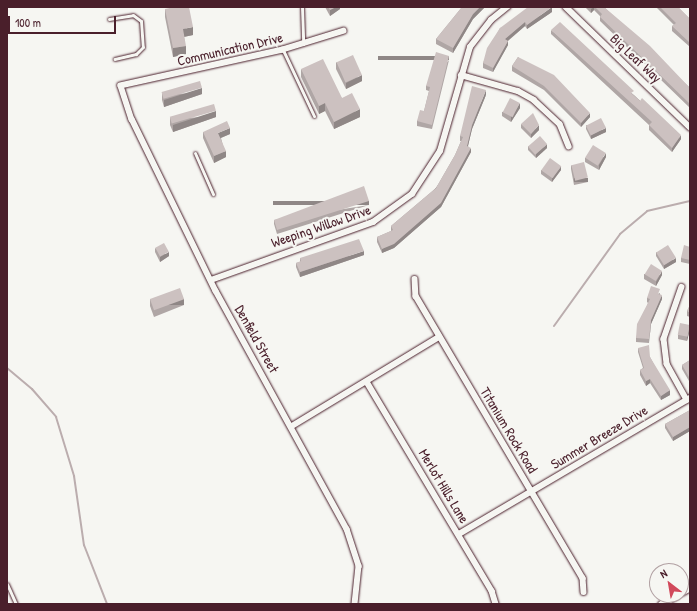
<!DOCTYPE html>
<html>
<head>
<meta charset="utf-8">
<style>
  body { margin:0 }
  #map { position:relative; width:697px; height:611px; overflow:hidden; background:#f6f6f2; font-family:"Patrick Hand",sans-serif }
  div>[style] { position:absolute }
  .stream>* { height:2px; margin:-1px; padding:0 1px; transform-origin:1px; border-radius:1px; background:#bbadae }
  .roads { filter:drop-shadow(0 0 1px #4a1f2b) drop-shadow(0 0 1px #4a1f2b) }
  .service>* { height:3px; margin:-1.5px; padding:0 1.5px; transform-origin:1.5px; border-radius:1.5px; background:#f6f6f2 }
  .minor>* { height:5.5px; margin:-2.75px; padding:0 2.75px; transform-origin:2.75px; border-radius:2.75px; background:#f6f6f2 }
  .tertiary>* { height:7px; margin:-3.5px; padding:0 3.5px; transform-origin:3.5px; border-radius:3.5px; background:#f6f6f2 }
  .wall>* { inset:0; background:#afa6a5 }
  .shaded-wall>* { inset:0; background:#8f8786; transform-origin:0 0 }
  .building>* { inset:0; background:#ccc1c0; transform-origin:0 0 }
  span { translate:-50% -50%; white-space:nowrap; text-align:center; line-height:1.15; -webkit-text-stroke:4px #f6f6f2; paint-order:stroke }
  .street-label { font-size:14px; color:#4a1f2b }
  .frame { position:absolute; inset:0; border:8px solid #4a1f2b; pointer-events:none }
  .north { position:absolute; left:649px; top:563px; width:40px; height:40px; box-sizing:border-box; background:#f6f6f2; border:1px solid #b1a0a2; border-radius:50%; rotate:329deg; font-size:11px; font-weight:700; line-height:16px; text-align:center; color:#4a1f2b }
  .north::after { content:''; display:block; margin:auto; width:14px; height:18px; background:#d1495b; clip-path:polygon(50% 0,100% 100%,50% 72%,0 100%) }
  .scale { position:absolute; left:8px; top:16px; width:108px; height:18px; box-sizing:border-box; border:2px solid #4a1f2b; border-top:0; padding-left:5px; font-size:12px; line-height:14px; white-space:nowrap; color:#4a1f2b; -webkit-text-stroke:3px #f6f6f2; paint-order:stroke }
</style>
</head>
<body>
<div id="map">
  <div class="stream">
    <div style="left:554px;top:326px;width:113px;rotate:-54.3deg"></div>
    <div style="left:620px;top:234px;width:35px;rotate:-40deg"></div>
    <div style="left:647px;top:211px;width:44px;rotate:-13.1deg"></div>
    <div style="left:7px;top:368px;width:33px;rotate:40deg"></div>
    <div style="left:32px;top:389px;width:37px;rotate:49deg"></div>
    <div style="left:56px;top:417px;width:62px;rotate:73deg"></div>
    <div style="left:74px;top:476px;width:70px;rotate:81.8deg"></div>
    <div style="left:84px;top:545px;width:63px;rotate:68.7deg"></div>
  </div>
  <div class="roads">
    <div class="service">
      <div style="left:302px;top:7px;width:37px;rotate:88deg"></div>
      <div style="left:109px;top:19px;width:24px;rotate:-9deg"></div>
      <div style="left:133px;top:15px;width:10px;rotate:37deg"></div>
      <div style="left:141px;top:21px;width:26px;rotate:86deg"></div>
      <div style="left:143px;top:47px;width:10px;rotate:135deg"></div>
      <div style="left:136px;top:54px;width:22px;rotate:167deg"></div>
      <div style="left:283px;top:50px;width:73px;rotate:64.8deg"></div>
      <div style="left:195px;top:153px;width:45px;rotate:66.3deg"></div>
      <div style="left:7px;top:584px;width:22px;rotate:66deg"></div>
    </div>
    <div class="minor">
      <div style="left:566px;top:7px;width:173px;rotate:44.1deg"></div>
      <div style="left:344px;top:31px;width:64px;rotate:162.7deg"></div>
      <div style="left:283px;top:50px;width:166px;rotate:167.5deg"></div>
      <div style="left:121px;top:86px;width:35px;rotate:72deg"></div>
      <div style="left:132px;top:119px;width:191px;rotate:64deg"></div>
      <div style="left:216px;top:291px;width:272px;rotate:61.2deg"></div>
      <div style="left:347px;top:529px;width:39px;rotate:72deg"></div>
      <div style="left:359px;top:566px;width:38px;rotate:96deg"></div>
      <div style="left:461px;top:75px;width:59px;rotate:15.7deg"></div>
      <div style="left:518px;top:91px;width:18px;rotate:29deg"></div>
      <div style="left:534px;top:100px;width:35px;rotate:43deg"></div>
      <div style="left:560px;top:124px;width:24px;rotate:68deg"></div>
      <div style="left:415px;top:279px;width:17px;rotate:87deg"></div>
      <div style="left:416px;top:296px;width:328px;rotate:59.4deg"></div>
      <div style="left:583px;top:578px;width:14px;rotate:86deg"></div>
      <div style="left:211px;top:280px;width:172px;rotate:-19.7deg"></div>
      <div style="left:373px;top:222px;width:48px;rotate:-35.7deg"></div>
      <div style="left:412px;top:194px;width:51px;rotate:-56.9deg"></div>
      <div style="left:440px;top:151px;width:108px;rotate:-73.9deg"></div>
      <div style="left:470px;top:47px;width:34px;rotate:-52deg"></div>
      <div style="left:491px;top:20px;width:21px;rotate:-39deg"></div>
      <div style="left:682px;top:287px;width:55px;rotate:109.1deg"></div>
      <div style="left:664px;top:339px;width:25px;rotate:83deg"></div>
      <div style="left:667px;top:364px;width:41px;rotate:60.9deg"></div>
      <div style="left:367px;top:382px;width:244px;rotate:59.1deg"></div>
      <div style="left:492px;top:591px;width:14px;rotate:73deg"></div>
      <div style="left:292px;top:426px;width:172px;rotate:-31.2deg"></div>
      <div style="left:459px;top:534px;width:268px;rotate:-30.5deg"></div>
    </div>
    <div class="tertiary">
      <div style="left:681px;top:592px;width:10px;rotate:-29deg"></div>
      <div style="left:661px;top:604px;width:17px;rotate:-31deg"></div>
    </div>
  </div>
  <div class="wall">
    <div style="clip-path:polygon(325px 7px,340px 7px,340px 9px,330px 16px)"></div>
    <div style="clip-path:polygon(462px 7px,485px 7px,473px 19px,453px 53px,436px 44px,436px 39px)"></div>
    <div style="clip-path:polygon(585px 7px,605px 7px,604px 7px,689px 87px,690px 85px,690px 108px,600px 21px,600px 16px,594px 10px,591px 13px)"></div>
    <div style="clip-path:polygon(656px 7px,678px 7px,690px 19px,690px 47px,672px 31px,672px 26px,674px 25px)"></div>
    <div style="clip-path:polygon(165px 9px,193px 35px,184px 37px,186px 54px,173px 57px,165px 17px)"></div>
    <div style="clip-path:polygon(552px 12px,527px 29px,525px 26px,508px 41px,508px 45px,493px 72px,483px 68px,483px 63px,500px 28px)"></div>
    <div style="clip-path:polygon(551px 30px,634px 95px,681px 139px,672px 152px,649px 130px,649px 125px,551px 34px)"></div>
    <div style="clip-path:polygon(518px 57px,590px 117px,581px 127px,544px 90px,512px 71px,512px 66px)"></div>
    <div style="clip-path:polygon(449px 60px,432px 129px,417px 126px,417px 121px,424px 111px,429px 91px,426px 90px,426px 86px)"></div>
    <div style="clip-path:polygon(336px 62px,362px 81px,346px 89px,336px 69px)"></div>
    <div style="clip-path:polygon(301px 69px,342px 98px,360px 117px,334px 129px,325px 111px,319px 114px,301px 77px)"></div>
    <div style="clip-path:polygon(162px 93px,202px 94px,164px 107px,162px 100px)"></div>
    <div style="clip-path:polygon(486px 95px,472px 129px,468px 146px,471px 152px,441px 207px,394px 248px,382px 253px,377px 242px,377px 237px,391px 231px,391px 226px,436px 188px,455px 155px,461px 141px,460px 141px,460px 136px)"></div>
    <div style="clip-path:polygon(520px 108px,511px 122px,502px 116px,502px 112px)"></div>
    <div style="clip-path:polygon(216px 117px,173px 132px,170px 125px,170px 118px)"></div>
    <div style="clip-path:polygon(521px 124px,539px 130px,531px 138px,521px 128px)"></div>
    <div style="clip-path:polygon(586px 125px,606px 132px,591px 139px,586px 129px)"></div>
    <div style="clip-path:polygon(203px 132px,230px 134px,221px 138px,226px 157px,214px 163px,203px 138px)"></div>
    <div style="clip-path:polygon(528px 146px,547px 148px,536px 158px,528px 150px)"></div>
    <div style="clip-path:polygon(606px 157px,599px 170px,585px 162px,585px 158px)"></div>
    <div style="clip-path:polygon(571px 165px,588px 182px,574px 185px,571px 169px)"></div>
    <div style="clip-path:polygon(541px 170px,561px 170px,552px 182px,541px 174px)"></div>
    <div style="clip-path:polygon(369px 205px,277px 234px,274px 224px,274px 220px)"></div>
    <div style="clip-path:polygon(690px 247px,690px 264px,681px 262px,681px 258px)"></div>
    <div style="clip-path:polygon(155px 248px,169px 256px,160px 262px,155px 252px)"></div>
    <div style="clip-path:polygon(656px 252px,676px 262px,664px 269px,656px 256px)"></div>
    <div style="clip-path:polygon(364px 255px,300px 277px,296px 267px,296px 263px,300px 262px,300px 258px)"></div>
    <div style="clip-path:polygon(644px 274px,662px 275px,656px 286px,644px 279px)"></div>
    <div style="clip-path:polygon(660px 293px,660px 294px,662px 299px,651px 324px,649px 343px,636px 342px,636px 338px,648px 303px,647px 302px,647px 298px)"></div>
    <div style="clip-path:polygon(150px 299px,184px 305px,154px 317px,150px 306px)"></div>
    <div style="clip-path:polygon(690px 305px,690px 317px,687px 316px,687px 311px)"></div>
    <div style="clip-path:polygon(690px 325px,690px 329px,687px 341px,678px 339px,678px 335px)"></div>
    <div style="clip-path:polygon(638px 348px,650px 357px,670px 395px,661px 400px,650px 383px,646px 386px,640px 375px,640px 370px,643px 368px,638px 352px)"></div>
    <div style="clip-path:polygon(690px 360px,690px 380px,689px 381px,682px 369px,682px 365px)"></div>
    <div style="clip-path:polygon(690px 410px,690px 431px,673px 441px,665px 428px,665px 424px)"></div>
  </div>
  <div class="shaded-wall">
    <div style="clip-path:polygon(336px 7px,340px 7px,340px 9px,330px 16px,330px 10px)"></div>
    <div style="clip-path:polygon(480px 7px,485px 7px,473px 19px,453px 53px,453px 48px,473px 14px)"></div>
    <div style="clip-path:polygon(552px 7px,552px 12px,527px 29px,527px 25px)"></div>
    <div style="clip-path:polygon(594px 7px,594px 10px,591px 13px,591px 9px)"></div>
    <div style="clip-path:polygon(525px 22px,525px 26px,505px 43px,505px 39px)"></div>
    <div style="clip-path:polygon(193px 27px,193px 35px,183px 37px,183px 29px)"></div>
    <div style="clip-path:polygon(508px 41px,508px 45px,493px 72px,493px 68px)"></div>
    <div style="clip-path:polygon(186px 46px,186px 54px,173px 57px,173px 48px)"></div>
    <div style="left:449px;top:56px;width:4px;height:71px;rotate:90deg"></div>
    <div style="clip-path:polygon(362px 75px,362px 81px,346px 89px,346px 83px)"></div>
    <div style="clip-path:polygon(202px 88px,202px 94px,164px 107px,164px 100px)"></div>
    <div style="clip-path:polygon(486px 90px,486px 95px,472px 129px,467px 150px,467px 146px,472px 125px)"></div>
    <div style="clip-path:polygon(325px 103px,325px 111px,319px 114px,319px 106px)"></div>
    <div style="clip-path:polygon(520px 103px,520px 108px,511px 122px,511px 117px)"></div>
    <div style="clip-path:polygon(360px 109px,360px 117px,334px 129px,334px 122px)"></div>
    <div style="clip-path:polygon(216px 111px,216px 117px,173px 132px,173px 125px)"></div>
    <div style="clip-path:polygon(590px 113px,590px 117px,581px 127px,581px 123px)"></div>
    <div style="clip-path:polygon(539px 125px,539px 130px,531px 138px,531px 134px)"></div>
    <div style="clip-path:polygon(230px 128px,230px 134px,218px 139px,218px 133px)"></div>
    <div style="clip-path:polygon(606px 128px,606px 132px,591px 139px,591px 135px)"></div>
    <div style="clip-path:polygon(681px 135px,681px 139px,672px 152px,672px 148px)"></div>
    <div style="clip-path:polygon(547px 144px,547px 148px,536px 158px,536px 154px)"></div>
    <div style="clip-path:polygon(471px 148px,471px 152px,441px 207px,394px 248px,382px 253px,382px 249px)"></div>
    <div style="clip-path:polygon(226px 151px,226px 157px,214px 163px,214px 156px)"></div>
    <div style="clip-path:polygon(606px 153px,606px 157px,599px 170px,599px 165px)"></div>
    <div style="clip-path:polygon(561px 166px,561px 170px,552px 182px,552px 178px)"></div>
    <div style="left:588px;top:178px;width:4px;height:14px;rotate:90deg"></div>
    <div style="left:369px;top:201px;width:4px;height:96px;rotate:90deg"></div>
    <div style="clip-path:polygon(364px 251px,364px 255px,300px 277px,300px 272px)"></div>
    <div style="clip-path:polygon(169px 252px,169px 256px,160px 262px,160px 257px)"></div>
    <div style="clip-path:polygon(676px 258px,676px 262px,664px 269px,664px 265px)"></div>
    <div style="clip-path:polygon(662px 271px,662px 275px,656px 286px,656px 282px)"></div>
    <div style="clip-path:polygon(662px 295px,662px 299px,651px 324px,649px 343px,651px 320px)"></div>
    <div style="left:184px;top:299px;width:6px;height:32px;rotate:90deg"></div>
    <div style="clip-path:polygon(690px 325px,690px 329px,687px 341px,687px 337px)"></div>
    <div style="clip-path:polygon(650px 379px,650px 383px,646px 386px,646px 381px)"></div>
    <div style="clip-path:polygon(670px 390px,670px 395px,661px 400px,661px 396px)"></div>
    <div style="clip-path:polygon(690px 427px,690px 431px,673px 441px,673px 437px)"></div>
  </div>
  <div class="building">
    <div style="clip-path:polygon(174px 7px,189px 7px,193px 27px,183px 29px,186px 46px,173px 48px,165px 9px)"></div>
    <div style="clip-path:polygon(328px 7px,336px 7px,330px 10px)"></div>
    <div style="clip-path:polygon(462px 7px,480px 7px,473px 14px,453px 48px,436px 39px)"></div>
    <div style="clip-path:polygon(528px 7px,552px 7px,527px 25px,525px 22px,505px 39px,508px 41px,493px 68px,483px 63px,487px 48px,500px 28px)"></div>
    <div style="clip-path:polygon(595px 7px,604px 7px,650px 46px,689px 87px,690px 85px,690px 104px,600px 17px,602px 14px)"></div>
    <div style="clip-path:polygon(660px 7px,678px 7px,690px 19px,690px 43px,672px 26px,676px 23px)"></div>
    <div style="clip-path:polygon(560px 22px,634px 91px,631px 93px,640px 101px,642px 98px,681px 135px,672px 148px,649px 125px,652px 122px,551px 30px)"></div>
    <div style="clip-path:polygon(436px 52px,449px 56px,432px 125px,417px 121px,420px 110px,424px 111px,430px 87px,426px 86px)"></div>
    <div style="left:353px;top:55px;width:22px;height:18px;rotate:66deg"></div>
    <div style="clip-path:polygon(518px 57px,554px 75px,590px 113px,581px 123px,544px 86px,512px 66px)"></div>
    <div style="clip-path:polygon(323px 59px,342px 98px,352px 93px,360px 109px,334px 122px,325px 103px,319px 106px,301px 69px)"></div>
    <div style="left:200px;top:81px;width:7px;height:40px;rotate:74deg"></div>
    <div style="clip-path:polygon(472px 86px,486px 90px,472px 125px,467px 146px,471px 148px,441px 203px,394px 244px,382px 249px,377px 237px,393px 230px,391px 226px,436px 188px,455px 155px,463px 137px,460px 136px)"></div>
    <div style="left:510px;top:98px;width:11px;height:16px;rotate:27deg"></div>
    <div style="left:214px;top:104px;width:7px;height:46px;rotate:74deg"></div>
    <div style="clip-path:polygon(533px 113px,539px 125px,531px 134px,521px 124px)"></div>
    <div style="left:601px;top:118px;width:11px;height:17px;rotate:63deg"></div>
    <div style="clip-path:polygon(227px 121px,230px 128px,218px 133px,226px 151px,214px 156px,203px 132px)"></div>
    <div style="left:540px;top:136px;width:11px;height:16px;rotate:49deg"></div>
    <div style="left:593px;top:145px;width:15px;height:15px;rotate:32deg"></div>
    <div style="left:550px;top:158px;width:14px;height:15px;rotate:36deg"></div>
    <div style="left:584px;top:162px;width:16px;height:13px;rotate:76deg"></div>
    <div style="clip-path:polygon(364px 186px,369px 201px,277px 230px,274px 220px)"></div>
    <div style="clip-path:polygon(359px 239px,364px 251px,300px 272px,296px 263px,301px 261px,300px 258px)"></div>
    <div style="left:164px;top:243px;width:10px;height:10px;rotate:61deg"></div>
    <div style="left:668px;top:245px;width:15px;height:14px;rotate:58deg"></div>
    <div style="clip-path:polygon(684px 245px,690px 247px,690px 260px,681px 258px)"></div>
    <div style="left:651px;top:264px;width:13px;height:12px;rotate:32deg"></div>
    <div style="clip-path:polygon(651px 286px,660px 289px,658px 294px,662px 295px,651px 320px,649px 339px,636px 338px,637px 324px,650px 299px,647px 298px)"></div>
    <div style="left:180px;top:288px;width:12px;height:32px;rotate:70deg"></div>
    <div style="clip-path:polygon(690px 305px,690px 313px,687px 311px)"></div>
    <div style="left:680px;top:323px;width:10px;height:12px;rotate:11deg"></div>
    <div style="clip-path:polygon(649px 345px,650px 357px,670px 390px,661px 396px,650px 379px,646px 381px,640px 370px,644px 368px,638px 348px)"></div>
    <div style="clip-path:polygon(690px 360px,690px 376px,689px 377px,682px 365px)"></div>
    <div style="clip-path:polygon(690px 410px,690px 427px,673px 437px,665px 424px)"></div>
  </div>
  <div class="street-label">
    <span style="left:230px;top:49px;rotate:-13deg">Communication Drive</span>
    <span style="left:636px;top:58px;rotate:43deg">Big Leaf Way</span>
    <span style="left:321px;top:226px;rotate:-19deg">Weeping Willow Drive</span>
    <span style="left:257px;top:339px;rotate:61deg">Denfield Street</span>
    <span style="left:509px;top:430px;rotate:59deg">Titanium Rock Road</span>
    <span style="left:599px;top:437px;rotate:-31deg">Summer Breeze Drive</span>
    <span style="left:444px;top:486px;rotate:59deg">Merlot Hills Lane</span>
  </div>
  <div class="frame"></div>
  <div class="north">N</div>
  <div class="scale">100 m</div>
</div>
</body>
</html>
